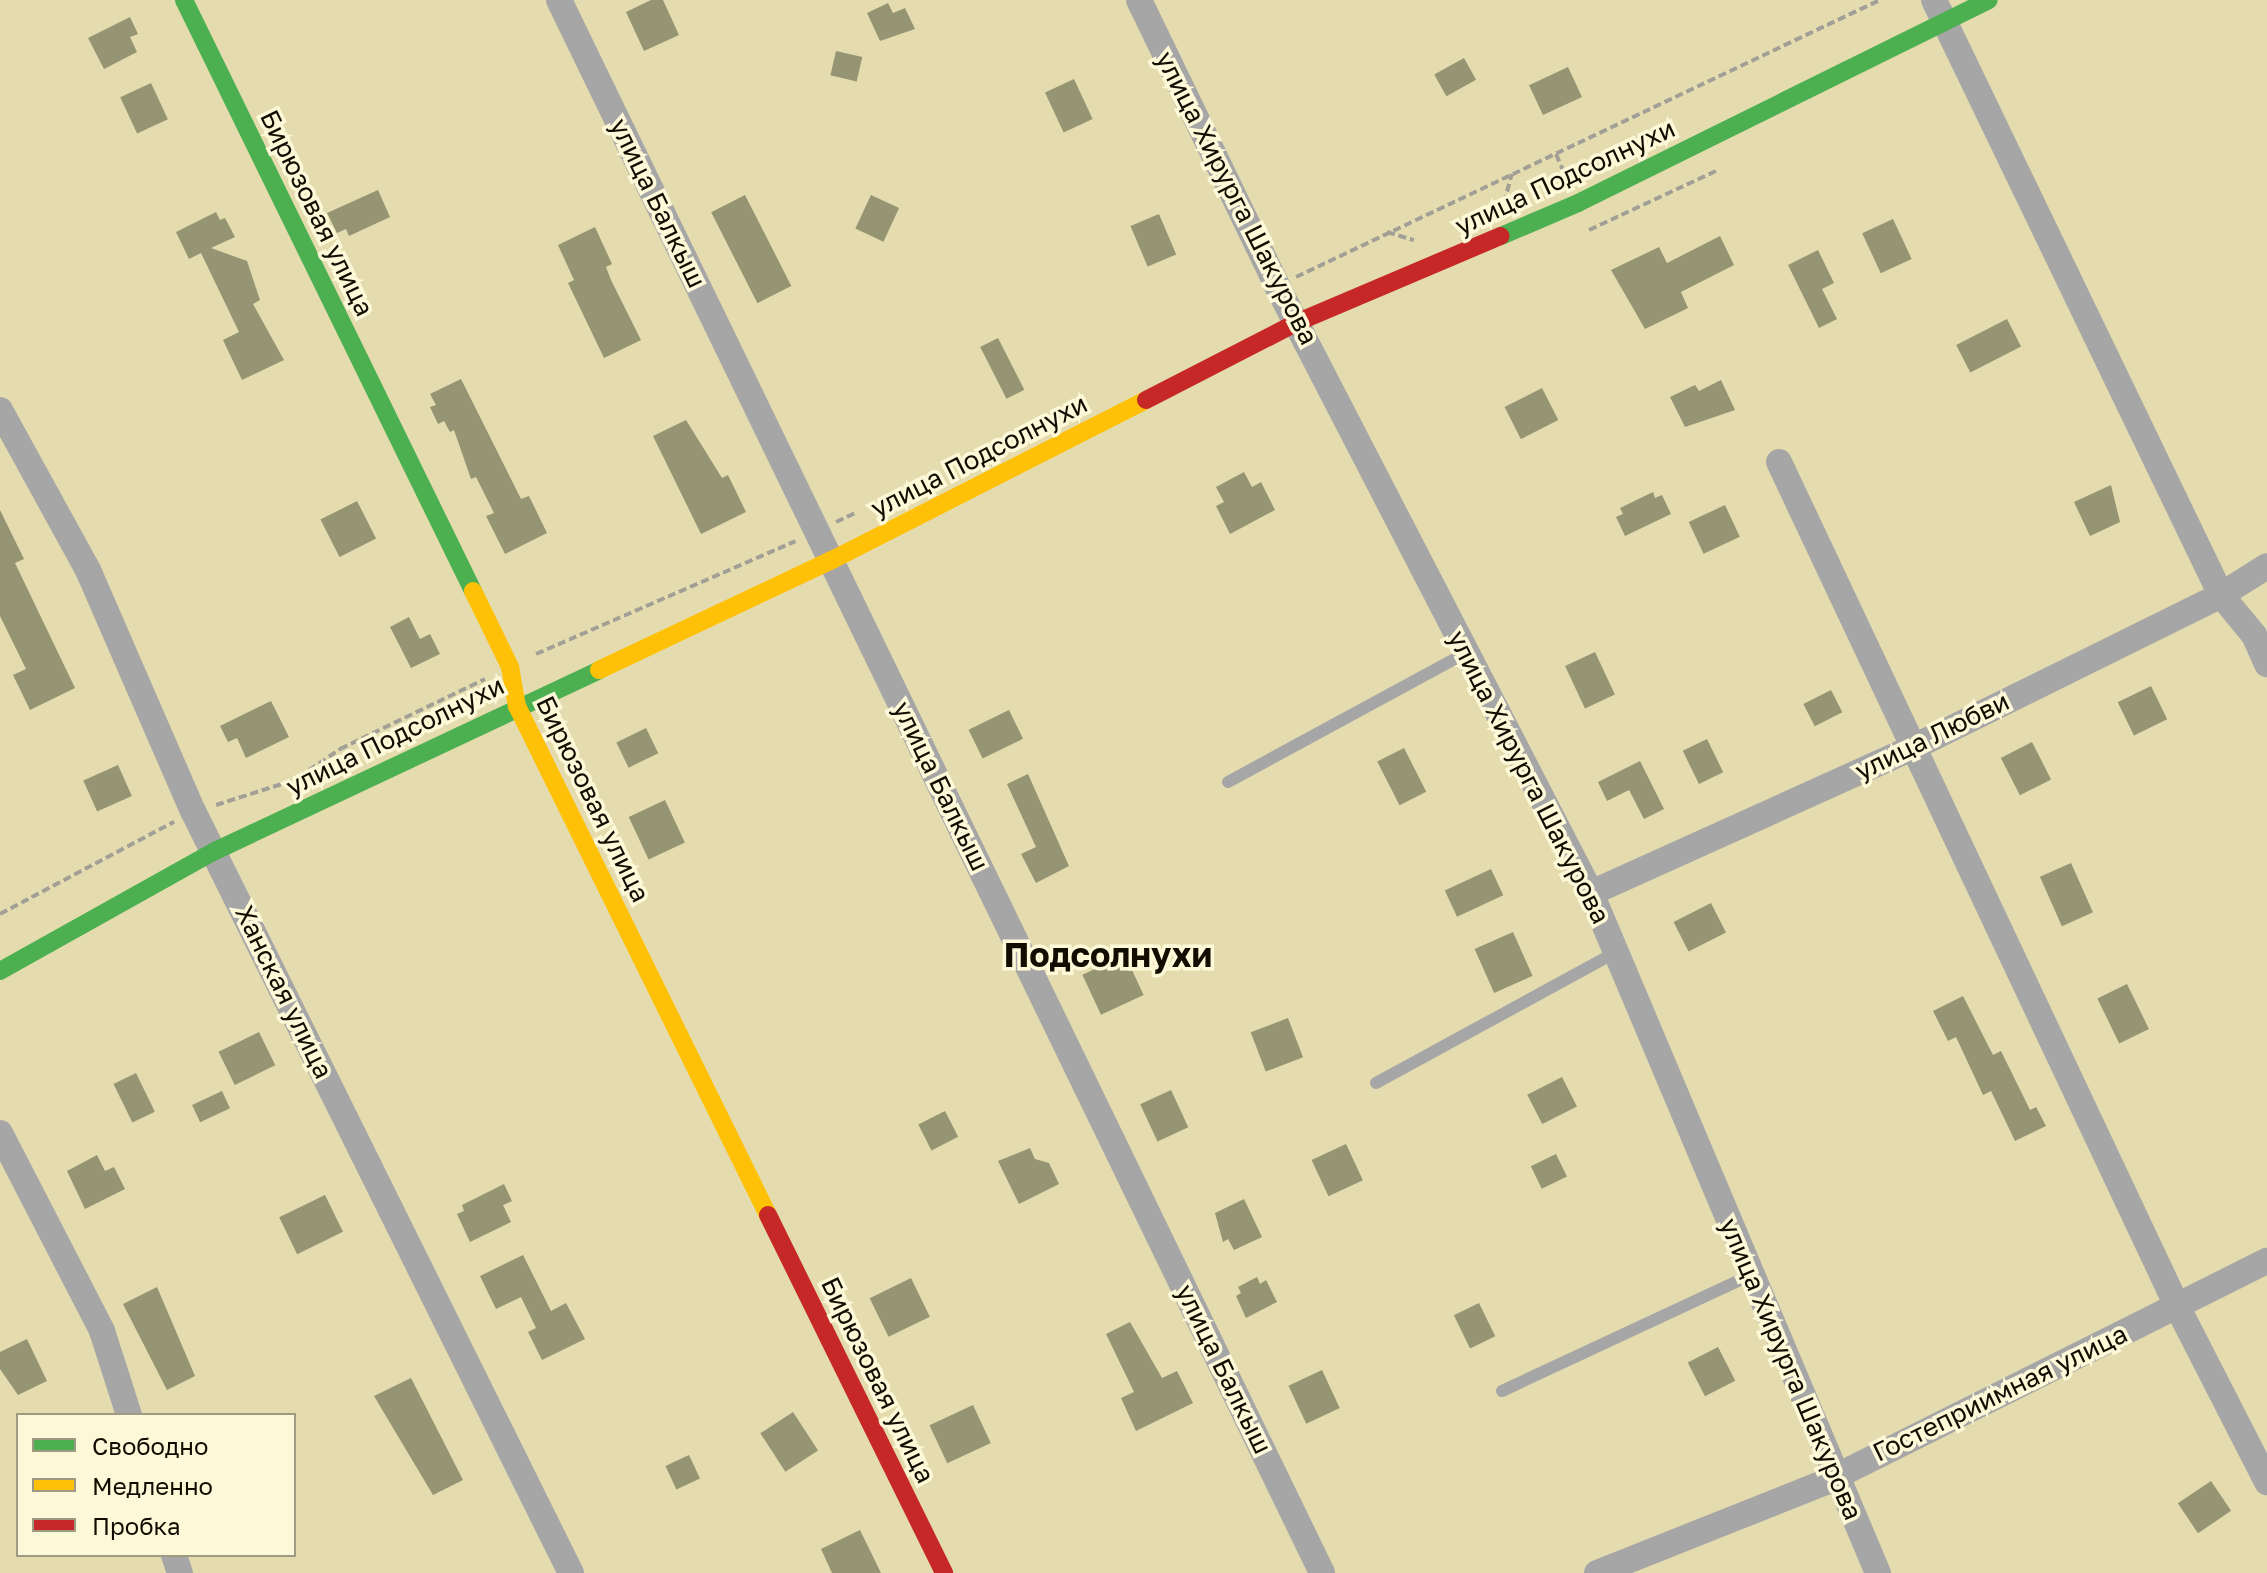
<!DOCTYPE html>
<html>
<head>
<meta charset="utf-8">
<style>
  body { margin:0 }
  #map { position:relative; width:2267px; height:1573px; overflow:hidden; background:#e4dcae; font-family:"Golos Text",sans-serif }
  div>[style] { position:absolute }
  .building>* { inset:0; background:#959473; transform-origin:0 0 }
  .path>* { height:4px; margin-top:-2px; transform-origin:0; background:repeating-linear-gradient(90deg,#a2a096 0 8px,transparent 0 12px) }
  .lane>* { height:12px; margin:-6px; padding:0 6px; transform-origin:6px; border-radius:6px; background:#a6a6a6 }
  .street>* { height:26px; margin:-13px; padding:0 13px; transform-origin:13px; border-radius:13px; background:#a6a6a6 }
  .fast>* { height:18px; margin:-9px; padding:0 9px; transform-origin:9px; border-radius:9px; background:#4caf50 }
  .slow>* { height:18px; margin:-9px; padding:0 9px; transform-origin:9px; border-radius:9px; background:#ffc107 }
  .jam>* { height:18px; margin:-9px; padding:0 9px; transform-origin:9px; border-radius:9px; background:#c62828 }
  span { translate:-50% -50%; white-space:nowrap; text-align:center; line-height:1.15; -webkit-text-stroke:7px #fdf8d8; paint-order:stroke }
  .street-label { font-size:26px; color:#110d00 }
  .district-label { font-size:34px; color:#110d00; font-weight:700 }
  .legend { position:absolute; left:16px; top:1413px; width:280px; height:144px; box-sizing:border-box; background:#fdf8d8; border:2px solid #9f9a82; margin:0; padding:10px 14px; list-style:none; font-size:24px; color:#110d00 }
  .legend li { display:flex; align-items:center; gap:16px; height:40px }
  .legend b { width:40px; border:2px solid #9f9a82 }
</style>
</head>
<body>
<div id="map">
  <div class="building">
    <div style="clip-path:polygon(651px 0,663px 0,679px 35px,644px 51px,626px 12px)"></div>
    <div style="clip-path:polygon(888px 3px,893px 13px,905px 8px,915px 29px,880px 41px,867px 13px)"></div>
    <div style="clip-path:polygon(130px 17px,138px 34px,130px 37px,137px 52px,104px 69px,88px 38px)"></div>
    <div style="left:836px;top:51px;width:27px;height:25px;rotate:13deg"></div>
    <div style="left:1464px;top:58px;width:25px;height:34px;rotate:61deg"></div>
    <div style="left:1568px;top:67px;width:33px;height:43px;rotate:65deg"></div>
    <div style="left:1074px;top:79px;width:44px;height:32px;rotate:65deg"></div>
    <div style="left:151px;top:83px;width:40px;height:34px;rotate:65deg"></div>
    <div style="clip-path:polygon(378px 190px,390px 217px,349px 236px,346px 229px,337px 233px,327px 213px)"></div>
    <div style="left:745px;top:195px;width:102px;height:38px;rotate:63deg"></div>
    <div style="left:871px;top:195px;width:31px;height:37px;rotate:25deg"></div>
    <div style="clip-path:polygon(216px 212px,220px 220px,225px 218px,235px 237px,211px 248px,247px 261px,260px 300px,253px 304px,284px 360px,242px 380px,223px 340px,239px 332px,201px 253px,189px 259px,176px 232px)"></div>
    <div style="left:1159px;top:214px;width:44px;height:31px;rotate:67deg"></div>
    <div style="left:1893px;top:219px;width:44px;height:34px;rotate:65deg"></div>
    <div style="clip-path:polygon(595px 227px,612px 264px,606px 267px,611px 280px,641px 340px,604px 358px,568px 283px,574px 280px,558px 245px)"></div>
    <div style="clip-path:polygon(1720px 236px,1734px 265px,1681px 292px,1688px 308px,1645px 329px,1611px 270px,1659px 247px,1667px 263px)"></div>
    <div style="clip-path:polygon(1818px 250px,1834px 283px,1822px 289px,1837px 319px,1819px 328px,1788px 265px)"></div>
    <div style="left:2007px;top:319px;width:31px;height:57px;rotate:63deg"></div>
    <div style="left:998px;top:338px;width:58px;height:20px;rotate:63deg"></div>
    <div style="clip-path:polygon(461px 379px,521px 499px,529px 496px,547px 533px,505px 554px,486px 516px,494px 513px,476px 477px,471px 479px,454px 430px,450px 432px,444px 421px,438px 424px,430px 407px,436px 405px,430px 394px)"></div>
    <div style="clip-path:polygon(1721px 380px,1735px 410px,1685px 427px,1670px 397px,1695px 385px,1699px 391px)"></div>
    <div style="left:1542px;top:388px;width:36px;height:42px;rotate:63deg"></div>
    <div style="clip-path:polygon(686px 420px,722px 478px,728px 475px,746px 512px,701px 534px,653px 436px)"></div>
    <div style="clip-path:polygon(1244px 472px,1252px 487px,1261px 482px,1275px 510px,1230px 534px,1216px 506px,1224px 502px,1216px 487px)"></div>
    <div style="clip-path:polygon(2111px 485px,2120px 522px,2090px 536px,2074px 502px)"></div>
    <div style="clip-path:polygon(1653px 492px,1655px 498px,1662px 495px,1671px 514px,1625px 536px,1616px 517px,1623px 514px,1620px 508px)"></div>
    <div style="left:357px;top:501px;width:42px;height:41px;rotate:63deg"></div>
    <div style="left:1725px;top:505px;width:35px;height:40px;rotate:65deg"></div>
    <div style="clip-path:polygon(0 510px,24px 559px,15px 563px,75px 688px,30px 710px,13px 675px,26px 669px,0 616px)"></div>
    <div style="clip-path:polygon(409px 617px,420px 639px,430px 634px,440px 654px,411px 668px,390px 627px)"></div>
    <div style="left:1595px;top:652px;width:47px;height:33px;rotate:65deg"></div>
    <div style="left:2151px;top:686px;width:37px;height:37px;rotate:64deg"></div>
    <div style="left:1831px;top:690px;width:25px;height:31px;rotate:63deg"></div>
    <div style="clip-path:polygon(271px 701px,289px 737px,246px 758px,237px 738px,228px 742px,220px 726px)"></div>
    <div style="left:1009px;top:710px;width:32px;height:45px;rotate:64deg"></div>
    <div style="left:646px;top:728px;width:28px;height:33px;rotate:64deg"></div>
    <div style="left:1707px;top:739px;width:37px;height:27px;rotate:64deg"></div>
    <div style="left:2032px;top:742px;width:42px;height:35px;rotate:63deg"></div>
    <div style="left:1404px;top:748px;width:49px;height:30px;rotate:63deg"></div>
    <div style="clip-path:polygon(1640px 761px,1664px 809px,1644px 819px,1629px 790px,1607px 801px,1598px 782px)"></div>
    <div style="left:118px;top:765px;width:34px;height:38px;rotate:66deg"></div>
    <div style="clip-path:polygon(1028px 774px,1069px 866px,1036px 883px,1021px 854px,1036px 847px,1007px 784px)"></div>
    <div style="left:665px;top:800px;width:47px;height:40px;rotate:65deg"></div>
    <div style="left:2071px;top:863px;width:54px;height:34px;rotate:66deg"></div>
    <div style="left:1491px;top:869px;width:29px;height:51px;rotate:65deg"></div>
    <div style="left:1711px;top:903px;width:33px;height:42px;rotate:63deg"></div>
    <div style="left:1513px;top:932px;width:48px;height:42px;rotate:66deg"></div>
    <div style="left:1125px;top:955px;width:44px;height:47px;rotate:65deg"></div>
    <div style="left:2127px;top:984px;width:50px;height:33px;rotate:64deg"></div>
    <div style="clip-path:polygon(1963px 996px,1993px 1055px,2001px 1051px,2030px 1110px,2036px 1107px,2046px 1126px,2015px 1141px,1991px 1091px,1983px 1095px,1956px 1037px,1948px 1041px,1933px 1011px)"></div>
    <div style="left:1288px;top:1018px;width:42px;height:40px;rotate:69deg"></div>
    <div style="left:259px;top:1032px;width:37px;height:45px;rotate:64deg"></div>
    <div style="left:136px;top:1073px;width:43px;height:25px;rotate:64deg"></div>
    <div style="left:1562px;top:1077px;width:33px;height:39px;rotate:63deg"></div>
    <div style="left:1171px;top:1090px;width:41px;height:34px;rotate:65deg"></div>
    <div style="left:222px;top:1091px;width:19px;height:33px;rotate:65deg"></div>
    <div style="left:945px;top:1111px;width:29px;height:30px;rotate:63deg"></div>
    <div style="left:1346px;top:1144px;width:40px;height:38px;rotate:65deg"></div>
    <div style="clip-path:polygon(1030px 1148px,1035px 1159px,1049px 1163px,1059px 1184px,1019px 1204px,998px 1161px)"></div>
    <div style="left:1556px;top:1154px;width:25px;height:28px;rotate:64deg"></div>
    <div style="clip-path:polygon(97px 1155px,105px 1171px,114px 1167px,125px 1189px,85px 1209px,67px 1171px)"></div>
    <div style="clip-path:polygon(504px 1184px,512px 1201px,503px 1205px,511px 1222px,470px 1242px,457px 1214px,464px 1211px,462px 1205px)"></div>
    <div style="left:325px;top:1195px;width:41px;height:51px;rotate:64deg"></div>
    <div style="clip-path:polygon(1244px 1199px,1262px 1237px,1234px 1250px,1228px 1239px,1223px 1242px,1215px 1213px)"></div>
    <div style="clip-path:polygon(523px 1255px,551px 1311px,566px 1303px,585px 1339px,542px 1360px,528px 1332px,536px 1328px,521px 1297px,496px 1309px,480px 1276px)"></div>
    <div style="clip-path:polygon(1257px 1277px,1260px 1284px,1266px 1280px,1277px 1302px,1246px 1318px,1236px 1296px,1241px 1293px,1238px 1287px)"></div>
    <div style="left:911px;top:1278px;width:43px;height:46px;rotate:64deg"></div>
    <div style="clip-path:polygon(157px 1287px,195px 1376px,167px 1390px,123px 1304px)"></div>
    <div style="left:1479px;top:1303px;width:37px;height:28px;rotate:64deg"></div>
    <div style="clip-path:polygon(1130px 1322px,1162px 1378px,1177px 1371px,1193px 1403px,1136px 1431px,1121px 1398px,1134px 1392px,1106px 1334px)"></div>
    <div style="clip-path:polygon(27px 1339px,47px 1381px,18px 1395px,0 1369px,0 1352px)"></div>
    <div style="left:1718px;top:1347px;width:38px;height:34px;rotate:63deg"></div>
    <div style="left:1322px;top:1370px;width:42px;height:37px;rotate:65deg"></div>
    <div style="clip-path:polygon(411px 1378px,463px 1480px,433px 1495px,374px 1396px)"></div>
    <div style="left:973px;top:1405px;width:42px;height:48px;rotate:65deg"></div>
    <div style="left:793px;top:1412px;width:46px;height:39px;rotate:57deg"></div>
    <div style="left:689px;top:1455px;width:26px;height:26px;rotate:65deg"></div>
    <div style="left:2211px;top:1481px;width:36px;height:40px;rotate:56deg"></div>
    <div style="clip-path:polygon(860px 1530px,881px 1573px,832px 1573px,821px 1549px)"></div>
  </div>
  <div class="path">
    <div style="left:1556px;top:154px;width:25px;rotate:67deg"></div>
    <div style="left:1504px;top:203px;width:30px;rotate:-75deg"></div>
    <div style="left:1589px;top:230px;width:140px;rotate:-24.9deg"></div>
    <div style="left:1387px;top:232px;width:28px;rotate:17deg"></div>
    <div style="left:1296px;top:277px;width:646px;rotate:-25.38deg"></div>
    <div style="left:836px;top:522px;width:23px;rotate:-25deg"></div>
    <div style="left:536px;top:654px;width:283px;rotate:-23.5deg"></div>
    <div style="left:299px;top:777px;width:50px;rotate:-34.3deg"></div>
    <div style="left:340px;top:749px;width:161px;rotate:-25.8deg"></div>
    <div style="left:216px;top:805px;width:79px;rotate:-17.7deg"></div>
    <div style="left:0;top:914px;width:197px;rotate:-27.9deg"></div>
  </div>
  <div class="lane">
    <div style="left:1228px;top:782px;width:272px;rotate:-28.5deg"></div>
    <div style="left:1376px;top:1083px;width:273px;rotate:-28.6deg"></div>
    <div style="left:1502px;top:1391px;width:275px;rotate:-25deg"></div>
  </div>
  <div class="street">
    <div style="left:559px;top:0;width:1748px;rotate:64.12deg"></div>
    <div style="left:1139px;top:0;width:318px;rotate:64.2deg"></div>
    <div style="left:1277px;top:286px;width:683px;rotate:62.65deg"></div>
    <div style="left:1591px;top:893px;width:738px;rotate:67.12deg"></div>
    <div style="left:1934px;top:0;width:661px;rotate:64.25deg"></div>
    <div style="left:2221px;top:595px;width:52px;rotate:50.5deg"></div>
    <div style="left:2254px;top:635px;width:32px;rotate:66deg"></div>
    <div style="left:0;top:410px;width:183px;rotate:61.2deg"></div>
    <div style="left:88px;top:570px;width:263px;rotate:66.5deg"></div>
    <div style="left:193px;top:811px;width:851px;rotate:63.62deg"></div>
    <div style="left:1779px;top:462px;width:933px;rotate:64.75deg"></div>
    <div style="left:2177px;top:1306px;width:198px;rotate:62.9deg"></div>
    <div style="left:1591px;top:893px;width:352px;rotate:-24.3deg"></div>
    <div style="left:1912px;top:748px;width:345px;rotate:-26.3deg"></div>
    <div style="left:2221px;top:595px;width:54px;rotate:-32.2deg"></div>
    <div style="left:0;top:1133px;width:223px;rotate:62.7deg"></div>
    <div style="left:102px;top:1331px;width:88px;rotate:72.2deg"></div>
    <div style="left:174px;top:1555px;width:19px;rotate:72deg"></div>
    <div style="left:1597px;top:1573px;width:243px;rotate:-21.7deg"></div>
    <div style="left:1823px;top:1483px;width:496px;rotate:-26.6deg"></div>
  </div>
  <div class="fast">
    <div style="left:184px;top:0;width:658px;rotate:63.94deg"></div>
    <div style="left:1501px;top:236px;width:84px;rotate:-23.2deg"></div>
    <div style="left:1578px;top:203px;width:458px;rotate:-26.3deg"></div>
    <div style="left:0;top:971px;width:246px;rotate:-29.2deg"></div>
    <div style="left:215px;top:851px;width:425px;rotate:-25.2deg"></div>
  </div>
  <div class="slow">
    <div style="left:473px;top:591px;width:85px;rotate:64deg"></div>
    <div style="left:510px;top:667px;width:40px;rotate:80deg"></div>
    <div style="left:517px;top:706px;width:568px;rotate:63.75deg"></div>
    <div style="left:599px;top:670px;width:258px;rotate:-25.3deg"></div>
    <div style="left:832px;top:560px;width:352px;rotate:-27deg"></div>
  </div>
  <div class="jam">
    <div style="left:1146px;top:400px;width:171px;rotate:-27.2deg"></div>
    <div style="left:1298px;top:322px;width:220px;rotate:-23deg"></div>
    <div style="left:768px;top:1215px;width:399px;rotate:63.8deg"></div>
  </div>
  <div class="street-label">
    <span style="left:1565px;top:177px;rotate:-25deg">улица Подсолнухи</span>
    <span style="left:1237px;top:198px;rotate:63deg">улица Хирурга Шакурова</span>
    <span style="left:658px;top:203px;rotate:64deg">улица Балкыш</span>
    <span style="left:317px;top:213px;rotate:64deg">Бирюзовая улица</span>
    <span style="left:979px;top:456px;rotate:-27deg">улица Подсолнухи</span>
    <span style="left:395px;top:736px;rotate:-26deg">улица Подсолнухи</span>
    <span style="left:1932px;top:736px;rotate:-26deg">улица Любви</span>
    <span style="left:1529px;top:777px;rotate:63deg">улица Хирурга Шакурова</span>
    <span style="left:941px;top:786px;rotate:64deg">улица Балкыш</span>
    <span style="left:593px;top:799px;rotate:64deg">Бирюзовая улица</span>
    <span style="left:284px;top:992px;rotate:64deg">Ханская улица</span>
    <span style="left:1224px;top:1369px;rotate:64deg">улица Балкыш</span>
    <span style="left:1791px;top:1369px;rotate:67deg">улица Хирурга Шакурова</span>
    <span style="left:878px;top:1380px;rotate:64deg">Бирюзовая улица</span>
    <span style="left:2000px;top:1393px;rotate:-26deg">Гостеприимная улица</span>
  </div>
  <div class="district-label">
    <span style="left:1108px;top:955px">Подсолнухи</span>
  </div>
  <ul class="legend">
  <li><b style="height:10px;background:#4caf50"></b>Свободно</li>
  <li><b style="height:10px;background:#ffc107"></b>Медленно</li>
  <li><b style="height:10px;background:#c62828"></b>Пробка</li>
  </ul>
</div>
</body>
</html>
